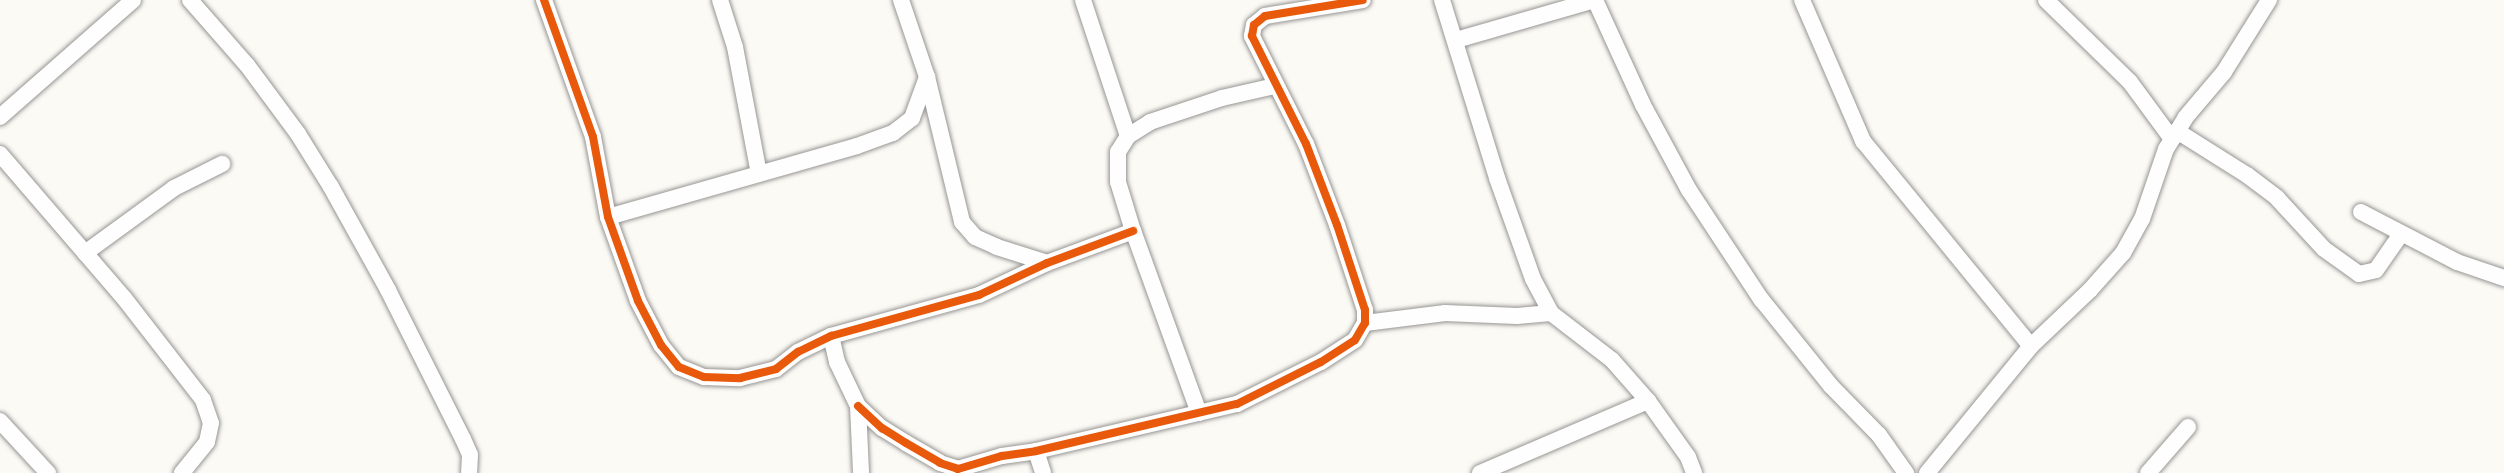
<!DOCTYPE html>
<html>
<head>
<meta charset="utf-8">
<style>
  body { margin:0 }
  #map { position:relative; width:2504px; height:473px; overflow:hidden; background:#fcfaf5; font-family:"IBM Plex Serif",serif }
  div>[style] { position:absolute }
  .roads { filter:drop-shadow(0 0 2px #969593) drop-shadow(0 0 2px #969593) }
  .minor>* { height:16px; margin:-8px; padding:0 8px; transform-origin:8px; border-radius:8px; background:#fffefe }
  .cycleway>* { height:8px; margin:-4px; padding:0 4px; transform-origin:4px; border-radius:4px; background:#e8590c }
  span { translate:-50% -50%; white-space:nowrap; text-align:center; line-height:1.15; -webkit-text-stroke:6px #fff; paint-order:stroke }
</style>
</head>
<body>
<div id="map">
  <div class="roads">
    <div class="minor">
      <div style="left:190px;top:0;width:86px;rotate:48.8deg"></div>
      <div style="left:247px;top:65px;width:86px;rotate:53.5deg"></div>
      <div style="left:298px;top:134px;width:62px;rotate:58.1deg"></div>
      <div style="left:331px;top:187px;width:118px;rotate:61deg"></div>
      <div style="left:388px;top:290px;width:167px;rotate:63.3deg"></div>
      <div style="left:463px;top:439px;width:17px;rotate:66deg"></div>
      <div style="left:470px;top:455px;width:18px;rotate:93deg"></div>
      <div style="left:544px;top:0;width:145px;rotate:70.3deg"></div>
      <div style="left:593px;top:137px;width:81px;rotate:79.4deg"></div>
      <div style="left:608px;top:217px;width:89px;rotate:70.3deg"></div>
      <div style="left:638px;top:301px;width:50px;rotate:62.4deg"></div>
      <div style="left:661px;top:345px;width:28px;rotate:51deg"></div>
      <div style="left:679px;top:367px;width:27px;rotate:22deg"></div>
      <div style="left:704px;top:377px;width:36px;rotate:2deg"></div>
      <div style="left:740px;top:378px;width:37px;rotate:-14deg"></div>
      <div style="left:776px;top:369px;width:28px;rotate:-38deg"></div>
      <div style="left:798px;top:352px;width:37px;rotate:-26deg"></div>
      <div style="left:831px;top:336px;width:154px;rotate:-15.5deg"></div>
      <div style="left:979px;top:295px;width:75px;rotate:-25.2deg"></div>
      <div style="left:1047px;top:263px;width:92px;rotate:-20.4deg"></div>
      <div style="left:720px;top:0;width:49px;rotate:72.3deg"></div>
      <div style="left:735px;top:47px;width:129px;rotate:79.3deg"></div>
      <div style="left:901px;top:0;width:81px;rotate:71.3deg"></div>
      <div style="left:927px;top:77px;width:149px;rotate:76.4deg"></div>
      <div style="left:962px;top:222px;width:20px;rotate:49deg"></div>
      <div style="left:975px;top:237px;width:24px;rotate:24deg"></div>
      <div style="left:997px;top:247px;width:52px;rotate:17.7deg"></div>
      <div style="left:1083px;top:0;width:143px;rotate:71.7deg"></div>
      <div style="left:1442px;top:0;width:186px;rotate:72.8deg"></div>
      <div style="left:1497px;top:178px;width:107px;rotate:70.4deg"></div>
      <div style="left:1533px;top:279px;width:38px;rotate:62deg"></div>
      <div style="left:1551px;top:313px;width:77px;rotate:37.6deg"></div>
      <div style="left:1612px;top:360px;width:55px;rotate:48.7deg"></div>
      <div style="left:1648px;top:401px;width:69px;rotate:54.5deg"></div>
      <div style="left:1688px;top:457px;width:17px;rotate:69deg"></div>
      <div style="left:1595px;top:0;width:115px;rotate:65.4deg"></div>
      <div style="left:1643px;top:105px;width:97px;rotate:61.6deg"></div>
      <div style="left:1689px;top:190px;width:131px;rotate:56.6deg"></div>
      <div style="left:1761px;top:299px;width:112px;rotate:51.2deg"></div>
      <div style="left:1831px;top:386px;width:69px;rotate:45.6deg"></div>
      <div style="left:1879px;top:435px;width:47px;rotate:54.6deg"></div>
      <div style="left:1802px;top:0;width:154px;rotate:66.6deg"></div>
      <div style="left:1863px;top:141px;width:265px;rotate:50.7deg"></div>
      <div style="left:2046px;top:0;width:117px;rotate:44.3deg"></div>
      <div style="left:2130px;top:82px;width:71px;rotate:53.6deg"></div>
      <div style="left:1456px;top:40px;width:145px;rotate:-16.1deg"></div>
      <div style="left:0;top:117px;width:177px;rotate:-41.3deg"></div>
      <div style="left:2177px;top:131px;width:83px;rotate:32.2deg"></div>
      <div style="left:2247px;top:175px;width:38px;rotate:37deg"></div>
      <div style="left:2277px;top:198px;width:69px;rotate:47.3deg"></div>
      <div style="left:2324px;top:249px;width:43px;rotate:35.5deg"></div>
      <div style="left:2359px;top:274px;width:17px;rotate:-13deg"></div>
      <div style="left:2376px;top:270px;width:44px;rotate:-55.2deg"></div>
      <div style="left:0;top:154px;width:190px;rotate:49.3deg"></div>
      <div style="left:124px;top:298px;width:129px;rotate:52.2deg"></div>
      <div style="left:203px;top:400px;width:24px;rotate:71deg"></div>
      <div style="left:211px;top:423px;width:19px;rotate:102deg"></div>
      <div style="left:207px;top:442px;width:40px;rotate:129deg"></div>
      <div style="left:2361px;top:212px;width:108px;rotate:27.5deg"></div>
      <div style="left:2457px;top:262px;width:50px;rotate:18.8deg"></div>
      <div style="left:608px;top:217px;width:259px;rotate:-15.9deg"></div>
      <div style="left:857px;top:146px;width:38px;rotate:-20deg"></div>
      <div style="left:893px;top:133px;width:24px;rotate:-38deg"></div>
      <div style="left:912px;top:118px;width:44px;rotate:-69.9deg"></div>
      <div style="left:85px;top:253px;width:110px;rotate:-36.1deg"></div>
      <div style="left:174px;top:188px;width:54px;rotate:-26.6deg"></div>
      <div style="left:1365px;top:323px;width:81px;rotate:-7.1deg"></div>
      <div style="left:1445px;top:313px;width:72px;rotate:2.4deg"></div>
      <div style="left:1517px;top:316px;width:34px;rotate:-5deg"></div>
      <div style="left:831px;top:336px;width:27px;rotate:77deg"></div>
      <div style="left:837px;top:362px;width:49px;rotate:64.5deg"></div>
      <div style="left:858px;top:406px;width:67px;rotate:87.4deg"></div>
      <div style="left:858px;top:406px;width:33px;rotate:43deg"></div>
      <div style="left:882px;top:428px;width:28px;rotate:32deg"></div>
      <div style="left:906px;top:443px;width:39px;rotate:30deg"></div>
      <div style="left:940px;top:463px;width:19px;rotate:18deg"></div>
      <div style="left:958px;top:469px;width:46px;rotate:-16.5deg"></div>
      <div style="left:1002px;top:456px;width:34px;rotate:-8deg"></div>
      <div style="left:1036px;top:451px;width:206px;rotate:-13.2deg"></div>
      <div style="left:1237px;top:404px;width:94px;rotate:-26.6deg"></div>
      <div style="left:1321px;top:362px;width:40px;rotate:-32.9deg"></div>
      <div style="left:1355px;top:340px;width:20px;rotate:-60deg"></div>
      <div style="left:1365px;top:323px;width:13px;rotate:-90deg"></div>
      <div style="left:1365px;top:310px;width:89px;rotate:-108.2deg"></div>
      <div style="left:1337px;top:225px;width:87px;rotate:-110.9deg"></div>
      <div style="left:1306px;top:144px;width:121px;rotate:-116.6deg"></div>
      <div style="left:1252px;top:36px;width:11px;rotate:-80deg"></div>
      <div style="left:1254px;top:25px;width:14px;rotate:-39deg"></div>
      <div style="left:1265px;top:16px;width:99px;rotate:-9.3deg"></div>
      <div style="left:1199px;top:413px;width:194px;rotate:-109.9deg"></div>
      <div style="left:1133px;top:231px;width:51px;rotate:-107deg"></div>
      <div style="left:1118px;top:182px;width:30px;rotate:-90deg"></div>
      <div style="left:1118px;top:152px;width:19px;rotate:-58deg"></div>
      <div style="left:1128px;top:136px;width:26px;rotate:-32deg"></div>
      <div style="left:1150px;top:122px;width:76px;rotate:-18.4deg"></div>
      <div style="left:1222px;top:98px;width:54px;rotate:-12.8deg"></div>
      <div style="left:0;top:421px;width:71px;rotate:47.3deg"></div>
      <div style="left:1036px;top:451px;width:23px;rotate:72deg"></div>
      <div style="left:1480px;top:473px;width:183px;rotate:-23.2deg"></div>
      <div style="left:1927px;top:473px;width:164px;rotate:-50.7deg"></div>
      <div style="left:2031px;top:346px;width:81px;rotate:-43.5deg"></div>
      <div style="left:2090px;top:290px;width:50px;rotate:-48.3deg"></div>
      <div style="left:2123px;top:253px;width:39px;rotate:-61deg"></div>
      <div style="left:2142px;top:219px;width:74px;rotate:-71.1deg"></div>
      <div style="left:2166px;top:149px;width:36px;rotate:-58deg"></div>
      <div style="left:2185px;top:118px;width:60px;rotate:-49.7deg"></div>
      <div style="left:2224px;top:72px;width:85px;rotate:-58deg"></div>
      <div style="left:2148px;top:473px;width:61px;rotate:-49deg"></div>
    </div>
  </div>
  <div class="cycleway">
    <div style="left:544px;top:0;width:145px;rotate:70.3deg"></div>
    <div style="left:593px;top:137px;width:81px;rotate:79.4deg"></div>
    <div style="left:608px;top:217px;width:89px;rotate:70.3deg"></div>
    <div style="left:638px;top:301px;width:50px;rotate:62.4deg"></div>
    <div style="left:661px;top:345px;width:28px;rotate:51deg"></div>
    <div style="left:679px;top:367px;width:27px;rotate:22deg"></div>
    <div style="left:704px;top:377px;width:36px;rotate:2deg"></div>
    <div style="left:740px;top:378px;width:37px;rotate:-14deg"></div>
    <div style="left:776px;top:369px;width:28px;rotate:-38deg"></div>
    <div style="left:798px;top:352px;width:37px;rotate:-26deg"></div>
    <div style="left:831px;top:336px;width:154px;rotate:-15.5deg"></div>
    <div style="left:979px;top:295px;width:75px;rotate:-25.2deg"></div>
    <div style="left:1047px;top:263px;width:92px;rotate:-20.4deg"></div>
    <div style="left:858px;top:406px;width:33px;rotate:43deg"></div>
    <div style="left:882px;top:428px;width:28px;rotate:32deg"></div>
    <div style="left:906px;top:443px;width:39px;rotate:30deg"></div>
    <div style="left:940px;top:463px;width:19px;rotate:18deg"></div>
    <div style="left:958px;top:469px;width:46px;rotate:-16.5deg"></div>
    <div style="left:1002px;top:456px;width:34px;rotate:-8deg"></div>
    <div style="left:1036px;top:451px;width:206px;rotate:-13.2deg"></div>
    <div style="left:1237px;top:404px;width:94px;rotate:-26.6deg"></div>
    <div style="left:1321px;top:362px;width:40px;rotate:-32.9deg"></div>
    <div style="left:1355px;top:340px;width:20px;rotate:-60deg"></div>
    <div style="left:1365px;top:323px;width:13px;rotate:-90deg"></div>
    <div style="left:1365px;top:310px;width:89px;rotate:-108.2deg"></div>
    <div style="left:1337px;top:225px;width:87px;rotate:-110.9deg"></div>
    <div style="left:1306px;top:144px;width:121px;rotate:-116.6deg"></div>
    <div style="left:1252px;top:36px;width:11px;rotate:-80deg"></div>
    <div style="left:1254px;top:25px;width:14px;rotate:-39deg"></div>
    <div style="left:1265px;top:16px;width:99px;rotate:-9.3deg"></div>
  </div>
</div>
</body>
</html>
